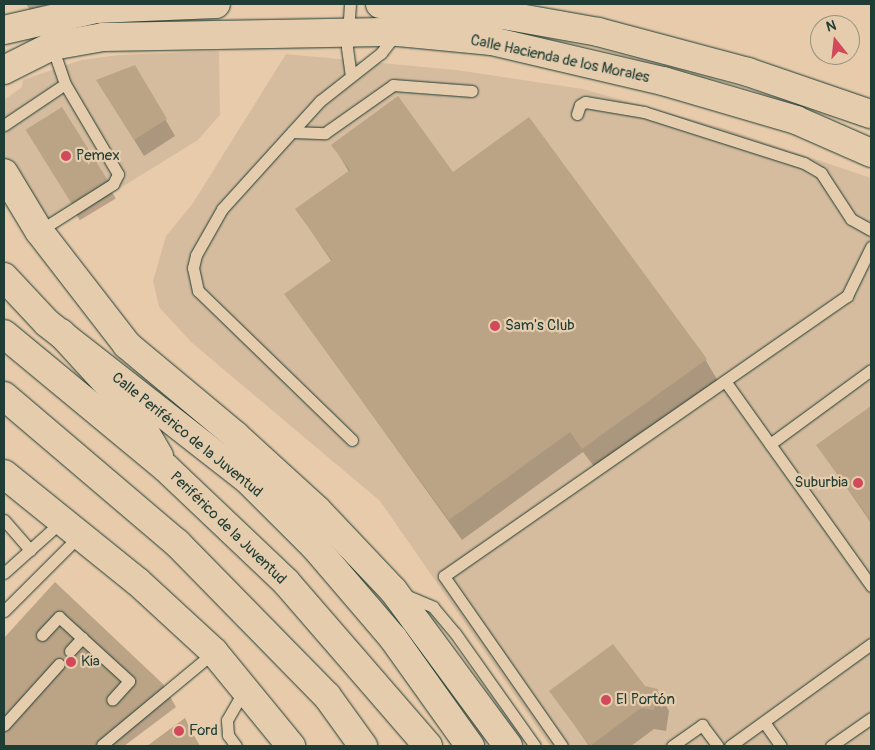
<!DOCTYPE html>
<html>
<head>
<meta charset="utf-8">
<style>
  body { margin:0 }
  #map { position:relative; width:875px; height:750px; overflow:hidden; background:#e8cbab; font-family:Pangolin,sans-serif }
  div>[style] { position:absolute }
  .built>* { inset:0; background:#d6bc9e }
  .shadow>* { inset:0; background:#0003; transform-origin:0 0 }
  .building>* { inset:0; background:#bba385; transform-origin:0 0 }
  .roads { filter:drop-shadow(0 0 1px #1f3d34) drop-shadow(0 0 1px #1f3d34) }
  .lane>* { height:11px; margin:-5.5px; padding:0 5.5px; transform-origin:5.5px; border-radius:5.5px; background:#e5ccad }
  .secondary>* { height:28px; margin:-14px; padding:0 14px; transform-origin:14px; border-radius:14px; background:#e5ccad }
  .highway>* { height:28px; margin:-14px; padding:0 14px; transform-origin:14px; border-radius:14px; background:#e5ccad }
  .dots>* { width:14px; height:14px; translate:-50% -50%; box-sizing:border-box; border:2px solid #e5ccad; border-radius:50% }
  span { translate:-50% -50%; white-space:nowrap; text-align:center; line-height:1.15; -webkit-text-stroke:4.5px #e5ccad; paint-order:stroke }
  .street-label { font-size:15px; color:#1f3d34 }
  .poi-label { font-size:15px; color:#1f3d34 }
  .left { translate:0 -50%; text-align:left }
  .right { translate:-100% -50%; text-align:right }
  .frame { position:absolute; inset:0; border:5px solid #1f3d34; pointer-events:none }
  .north { position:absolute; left:810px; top:15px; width:50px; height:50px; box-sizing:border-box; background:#e5ccad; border:1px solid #96937d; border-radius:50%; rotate:344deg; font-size:14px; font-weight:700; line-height:20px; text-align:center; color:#1f3d34 }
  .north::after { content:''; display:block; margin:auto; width:18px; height:22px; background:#d1495b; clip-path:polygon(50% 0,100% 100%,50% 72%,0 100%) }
</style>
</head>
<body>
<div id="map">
  <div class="built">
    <div style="clip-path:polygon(219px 51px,220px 115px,198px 140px,49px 232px,4px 156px,4px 100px,22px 87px,23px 80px,81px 60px,119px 55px)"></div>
    <div style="clip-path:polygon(286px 54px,456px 70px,583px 89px,726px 129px,871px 178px,871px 746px,550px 746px,380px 501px,191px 342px,159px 307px,153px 281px,166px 236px,193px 203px)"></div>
  </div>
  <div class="shadow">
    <div style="clip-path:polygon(26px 4px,50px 4px,30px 10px)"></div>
    <div style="clip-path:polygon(135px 67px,175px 136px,144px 156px,108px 97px)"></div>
    <div style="clip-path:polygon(333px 145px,453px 173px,705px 359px,718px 381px,596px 469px,583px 452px,462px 540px,286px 295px,332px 262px,297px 210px,349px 172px)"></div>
    <div style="left:107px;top:184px;width:17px;height:42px;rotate:59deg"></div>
    <div style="clip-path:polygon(871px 407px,871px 523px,818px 446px)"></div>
    <div style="clip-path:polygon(55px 584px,164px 686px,176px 707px,124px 746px,4px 746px,4px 640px)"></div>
    <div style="clip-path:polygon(644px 688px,657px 690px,669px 711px,666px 731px,654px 729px,631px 746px,589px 746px,551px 691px)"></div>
    <div style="clip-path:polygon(185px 720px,200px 746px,149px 746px)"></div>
  </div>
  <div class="building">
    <div style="clip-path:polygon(135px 65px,167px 119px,134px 140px,96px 80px)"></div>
    <div style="clip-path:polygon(398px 96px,453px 172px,529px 117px,707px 359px,582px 449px,570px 432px,449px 520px,284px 294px,332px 260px,295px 209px,350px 170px,331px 145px)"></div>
    <div style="left:62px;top:107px;width:88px;height:43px;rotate:58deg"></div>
    <div style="clip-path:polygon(871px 406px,871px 521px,816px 445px)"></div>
    <div style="clip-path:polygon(55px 582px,164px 685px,118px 719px,93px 746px,4px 746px,4px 638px)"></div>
    <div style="clip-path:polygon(613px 644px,645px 686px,658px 689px,654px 710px,641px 708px,590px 746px,549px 691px)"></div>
    <div style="clip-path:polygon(185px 718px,199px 746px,147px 746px)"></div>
  </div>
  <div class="roads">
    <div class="lane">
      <div style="left:350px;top:4px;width:44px;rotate:93.9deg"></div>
      <div style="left:347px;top:48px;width:27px;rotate:82deg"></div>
      <div style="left:577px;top:114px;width:9px;rotate:-72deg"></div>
      <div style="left:580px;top:105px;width:6px;rotate:-31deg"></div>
      <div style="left:585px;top:102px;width:60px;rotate:9.6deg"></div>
      <div style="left:644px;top:112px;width:168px;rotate:17.7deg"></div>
      <div style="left:804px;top:163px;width:20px;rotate:30deg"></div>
      <div style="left:821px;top:173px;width:55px;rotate:56.9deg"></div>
      <div style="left:851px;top:219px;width:23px;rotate:29deg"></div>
      <div style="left:4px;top:125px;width:73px;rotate:-33.9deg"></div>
      <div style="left:292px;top:132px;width:33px;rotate:2deg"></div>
      <div style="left:325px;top:133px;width:83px;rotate:-35.2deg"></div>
      <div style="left:393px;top:85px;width:79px;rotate:4.3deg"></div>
      <div style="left:39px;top:231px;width:88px;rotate:-32.4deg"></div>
      <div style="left:113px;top:184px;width:11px;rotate:-63deg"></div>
      <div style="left:118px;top:174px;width:104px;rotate:-120.5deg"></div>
      <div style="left:65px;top:84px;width:39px;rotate:-109deg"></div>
      <div style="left:725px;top:381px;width:252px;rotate:54.5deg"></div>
      <div style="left:352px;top:440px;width:214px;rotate:-135.9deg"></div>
      <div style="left:198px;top:291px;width:24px;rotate:-102deg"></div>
      <div style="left:193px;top:268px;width:13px;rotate:-77deg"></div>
      <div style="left:196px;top:255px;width:53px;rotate:-60.5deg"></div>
      <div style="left:222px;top:209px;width:146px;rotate:-47.8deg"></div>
      <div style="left:320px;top:101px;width:78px;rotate:-38.2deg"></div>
      <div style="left:381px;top:53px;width:23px;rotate:-52deg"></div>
      <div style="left:770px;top:444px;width:125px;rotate:-36.2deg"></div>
      <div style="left:4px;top:520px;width:40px;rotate:49deg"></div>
      <div style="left:4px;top:573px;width:78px;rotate:-41.9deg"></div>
      <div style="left:403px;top:594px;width:33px;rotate:23deg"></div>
      <div style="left:433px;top:607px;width:34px;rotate:50deg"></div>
      <div style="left:455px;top:633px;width:138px;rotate:54.7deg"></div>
      <div style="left:4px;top:611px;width:106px;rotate:-45deg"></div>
      <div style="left:42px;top:635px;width:25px;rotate:-47deg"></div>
      <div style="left:59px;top:617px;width:95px;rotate:42.4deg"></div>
      <div style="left:129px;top:681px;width:25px;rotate:132deg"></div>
      <div style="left:70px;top:651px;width:18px;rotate:-47deg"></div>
      <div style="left:764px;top:722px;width:29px;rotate:55deg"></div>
      <div style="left:4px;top:725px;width:82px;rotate:-48deg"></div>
      <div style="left:102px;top:745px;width:146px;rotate:-39.7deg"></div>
      <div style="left:236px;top:746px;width:14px;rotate:-126deg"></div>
      <div style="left:228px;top:735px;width:15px;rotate:-94deg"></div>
      <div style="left:227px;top:720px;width:34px;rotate:-60deg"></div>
      <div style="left:562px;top:746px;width:207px;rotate:-124.8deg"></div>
      <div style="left:444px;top:576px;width:491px;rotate:-34.8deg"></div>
      <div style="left:847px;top:296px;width:55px;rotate:-63.9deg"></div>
      <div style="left:672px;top:746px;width:37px;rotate:-35deg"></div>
      <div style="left:702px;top:725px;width:26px;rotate:53deg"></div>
      <div style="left:730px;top:746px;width:174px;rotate:-35.9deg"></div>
      <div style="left:831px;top:746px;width:49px;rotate:-35deg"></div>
    </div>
    <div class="secondary">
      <div style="left:380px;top:4px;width:123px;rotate:5.1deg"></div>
      <div style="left:503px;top:15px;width:97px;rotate:10.1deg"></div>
      <div style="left:598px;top:32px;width:155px;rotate:14.9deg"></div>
      <div style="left:748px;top:72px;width:130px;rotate:18.9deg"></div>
      <div style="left:4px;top:30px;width:94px;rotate:-12.9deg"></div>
      <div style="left:96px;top:9px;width:120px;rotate:-2.4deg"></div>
      <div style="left:4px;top:70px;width:54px;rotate:-26.6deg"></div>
      <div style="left:52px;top:46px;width:52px;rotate:-10deg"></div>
      <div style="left:103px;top:37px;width:295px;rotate:-1deg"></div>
      <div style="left:398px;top:32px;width:94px;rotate:5.5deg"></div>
      <div style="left:492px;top:41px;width:176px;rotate:13.2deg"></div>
      <div style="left:663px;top:81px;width:139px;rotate:16.3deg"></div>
      <div style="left:796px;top:120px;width:82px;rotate:23.7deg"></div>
      <div style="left:4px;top:173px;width:68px;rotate:58.9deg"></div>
      <div style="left:39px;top:231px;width:144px;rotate:52.3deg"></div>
      <div style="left:127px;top:345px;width:141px;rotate:39.8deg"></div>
      <div style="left:235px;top:435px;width:111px;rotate:42.4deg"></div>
      <div style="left:317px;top:510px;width:110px;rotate:46.5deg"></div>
      <div style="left:393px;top:590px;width:194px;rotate:53.6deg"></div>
      <div style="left:4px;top:277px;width:63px;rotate:46.9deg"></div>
      <div style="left:47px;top:323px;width:255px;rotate:38deg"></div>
      <div style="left:248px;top:480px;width:95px;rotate:45deg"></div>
      <div style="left:315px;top:547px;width:120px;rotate:49.4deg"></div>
      <div style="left:393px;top:638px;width:133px;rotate:54.5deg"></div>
      <div style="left:4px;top:474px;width:172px;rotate:38.9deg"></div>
      <div style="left:138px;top:582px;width:103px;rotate:42.6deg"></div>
      <div style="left:214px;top:652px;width:122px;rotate:50.7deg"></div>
    </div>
    <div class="highway">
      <div style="left:61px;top:333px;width:108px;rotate:47.6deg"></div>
      <div style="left:134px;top:413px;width:50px;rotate:59.8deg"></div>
      <div style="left:4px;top:334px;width:210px;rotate:39.6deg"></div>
      <div style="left:166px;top:468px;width:166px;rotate:43.5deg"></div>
      <div style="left:286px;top:582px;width:217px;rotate:49.1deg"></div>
      <div style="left:4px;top:396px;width:227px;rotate:40.4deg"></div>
      <div style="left:177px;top:543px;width:214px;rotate:45.6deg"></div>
      <div style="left:327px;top:696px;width:62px;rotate:54.2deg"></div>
    </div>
  </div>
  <div class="dots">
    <div style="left:66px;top:156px;background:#d1495b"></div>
    <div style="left:495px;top:326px;background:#d1495b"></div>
    <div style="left:858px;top:483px;background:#d1495b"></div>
    <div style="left:71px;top:662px;background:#d1495b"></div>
    <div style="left:606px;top:700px;background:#d1495b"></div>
    <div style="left:179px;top:731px;background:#d1495b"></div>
  </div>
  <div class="street-label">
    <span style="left:560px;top:59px;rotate:12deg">Calle Hacienda de los Morales</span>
    <span style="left:187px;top:435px;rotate:39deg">Calle Periférico de la Juventud</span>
    <span style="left:228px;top:528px;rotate:44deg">Periférico de la Juventud</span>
  </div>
  <div class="poi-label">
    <span class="left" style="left:76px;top:156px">Pemex</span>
    <span class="left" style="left:505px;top:326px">Sam's Club</span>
    <span class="right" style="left:848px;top:483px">Suburbia</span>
    <span class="left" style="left:81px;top:662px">Kia</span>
    <span class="left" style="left:616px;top:700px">El Portón</span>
    <span class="left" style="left:189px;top:731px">Ford</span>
  </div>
  <div class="frame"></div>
  <div class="north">N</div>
</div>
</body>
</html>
